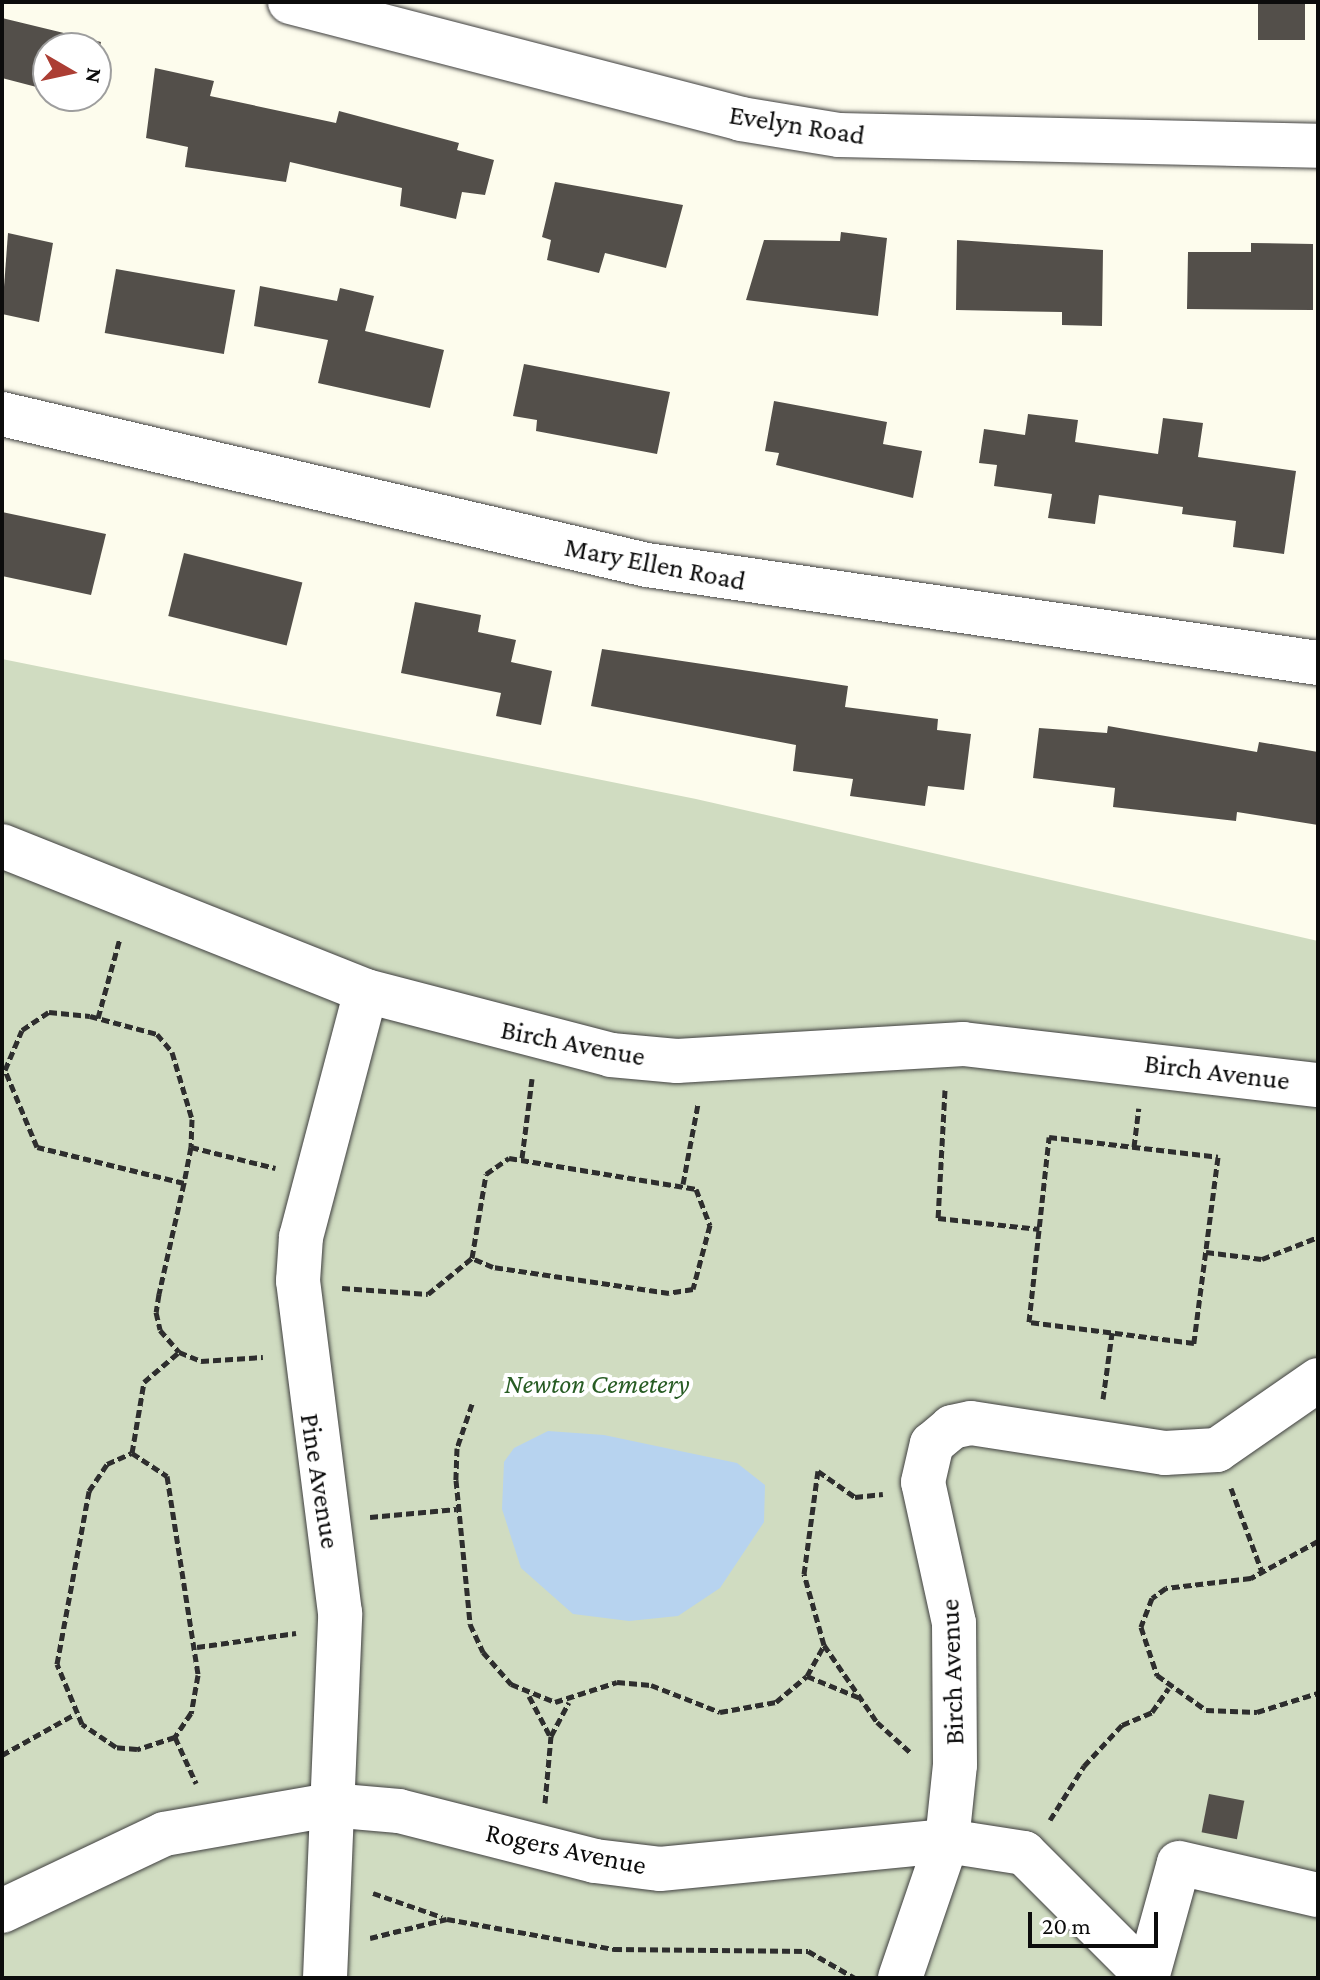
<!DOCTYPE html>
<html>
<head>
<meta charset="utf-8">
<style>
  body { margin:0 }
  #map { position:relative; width:1320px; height:1980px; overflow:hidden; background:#fdfced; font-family:"Crimson Pro",serif }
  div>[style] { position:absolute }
  .cemetery>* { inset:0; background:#d0dcc1 }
  .water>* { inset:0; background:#b7d3ef }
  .building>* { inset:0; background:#534f4a; transform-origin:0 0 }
  .path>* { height:5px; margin-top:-2.5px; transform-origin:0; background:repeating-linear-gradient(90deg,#2e2e2e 0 8px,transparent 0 12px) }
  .roads { filter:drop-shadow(0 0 2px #3f3f3f) drop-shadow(0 0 2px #3f3f3f) }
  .minor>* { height:44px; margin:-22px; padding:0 22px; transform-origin:22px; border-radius:22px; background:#fff }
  span { translate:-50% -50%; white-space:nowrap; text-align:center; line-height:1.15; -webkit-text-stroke:8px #fff; paint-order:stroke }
  .street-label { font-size:28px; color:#0c0c0c }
  .park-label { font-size:28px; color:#285c24; font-style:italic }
  .frame { position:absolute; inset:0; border:4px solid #0c0c0c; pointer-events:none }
  .north { position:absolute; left:32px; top:32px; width:80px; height:80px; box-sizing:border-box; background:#fff; border:2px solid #9e9e9e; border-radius:50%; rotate:99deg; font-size:22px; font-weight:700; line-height:32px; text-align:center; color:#0c0c0c }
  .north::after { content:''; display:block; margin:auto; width:28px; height:36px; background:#ac3e34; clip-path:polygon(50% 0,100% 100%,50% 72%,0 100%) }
  .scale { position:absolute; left:1028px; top:1912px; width:130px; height:36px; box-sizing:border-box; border:4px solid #0c0c0c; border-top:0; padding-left:10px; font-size:24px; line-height:28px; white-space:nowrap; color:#0c0c0c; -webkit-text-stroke:6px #fff; paint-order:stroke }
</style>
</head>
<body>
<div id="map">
  <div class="cemetery">
    <div style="clip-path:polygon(2px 659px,696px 799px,1318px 941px,1318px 1978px,2px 1978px)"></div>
  </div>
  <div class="water">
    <div style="clip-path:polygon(548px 1431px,604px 1435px,737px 1463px,765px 1485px,764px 1522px,720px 1588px,678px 1616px,629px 1621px,573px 1614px,521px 1568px,502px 1509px,504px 1462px,514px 1448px)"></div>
  </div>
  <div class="building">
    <div style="left:1258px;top:2px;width:47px;height:38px"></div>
    <div style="clip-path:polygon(2px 18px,101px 42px,96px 65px,96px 48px,48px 48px,48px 90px,2px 78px)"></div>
    <div style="clip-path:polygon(155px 68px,214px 81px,210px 96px,336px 123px,339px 111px,459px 143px,457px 150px,494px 160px,485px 195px,462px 192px,456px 219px,400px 206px,402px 188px,290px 162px,286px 182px,185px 167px,188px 147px,146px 138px)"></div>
    <div style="clip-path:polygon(555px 182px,683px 205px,666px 268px,605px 253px,599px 273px,547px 260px,551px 240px,542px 237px)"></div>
    <div style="clip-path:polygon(841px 232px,887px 238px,878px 316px,746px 300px,764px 240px,840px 241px)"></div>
    <div style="clip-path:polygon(8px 233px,53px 243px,39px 322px,2px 314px)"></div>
    <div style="clip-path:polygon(957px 240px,1103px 250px,1102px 326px,1062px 325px,1062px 312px,956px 310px)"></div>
    <div style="clip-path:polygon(1251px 243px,1313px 244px,1313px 310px,1187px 309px,1188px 252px,1251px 252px)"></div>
    <div style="left:116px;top:269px;width:121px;height:65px;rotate:10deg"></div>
    <div style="clip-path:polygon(260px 286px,337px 301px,340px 288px,374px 296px,365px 331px,444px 350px,430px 408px,318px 383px,328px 340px,254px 326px)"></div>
    <div style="clip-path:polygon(524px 364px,670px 392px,657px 454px,536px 431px,537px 420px,513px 416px)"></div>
    <div style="clip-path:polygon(774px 401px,887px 422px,883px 444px,922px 451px,913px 498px,776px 465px,779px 453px,765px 451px)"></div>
    <div style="clip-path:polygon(1028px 414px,1078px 420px,1075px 442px,1158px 454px,1163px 418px,1203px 423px,1198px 457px,1296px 471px,1284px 554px,1233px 547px,1236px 521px,1182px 514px,1183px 507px,1099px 495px,1095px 524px,1048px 518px,1052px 494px,994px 486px,997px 465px,979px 463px,984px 429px,1025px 435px)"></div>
    <div style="clip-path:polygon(2px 512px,106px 534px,91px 595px,2px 576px)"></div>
    <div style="left:184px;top:553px;width:122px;height:65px;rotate:14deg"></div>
    <div style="clip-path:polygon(415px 602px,481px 615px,478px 632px,516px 640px,511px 662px,552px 671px,541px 725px,496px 716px,501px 693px,401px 673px)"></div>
    <div style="clip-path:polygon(602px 649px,848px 686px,845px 707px,938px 719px,937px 730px,971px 734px,964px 790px,928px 786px,925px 806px,850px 796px,853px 779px,793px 771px,796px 745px,591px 706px)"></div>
    <div style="clip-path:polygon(1108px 726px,1257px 752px,1259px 742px,1318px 752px,1318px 825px,1237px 812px,1236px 821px,1113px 807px,1115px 788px,1033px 778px,1039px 728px,1107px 733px)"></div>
    <div style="left:1209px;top:1794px;width:36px;height:39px;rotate:11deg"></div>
  </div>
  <div class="path">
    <div style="left:98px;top:1018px;width:83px;rotate:-74.6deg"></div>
    <div style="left:945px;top:1090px;width:128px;rotate:93.1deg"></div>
    <div style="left:938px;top:1218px;width:102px;rotate:6.2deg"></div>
    <div style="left:1049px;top:1137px;width:170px;rotate:6.7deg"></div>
    <div style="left:1218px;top:1157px;width:188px;rotate:97.4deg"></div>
    <div style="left:1194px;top:1343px;width:166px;rotate:-172.7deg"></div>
    <div style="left:1029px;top:1322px;width:186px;rotate:-83.8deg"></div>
    <div style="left:191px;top:1147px;width:87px;rotate:14deg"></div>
    <div style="left:1134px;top:1147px;width:39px;rotate:-83deg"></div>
    <div style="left:509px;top:1158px;width:190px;rotate:9.4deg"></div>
    <div style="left:696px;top:1189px;width:39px;rotate:69deg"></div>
    <div style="left:710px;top:1225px;width:66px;rotate:104.9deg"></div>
    <div style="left:693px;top:1289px;width:24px;rotate:171deg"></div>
    <div style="left:669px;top:1293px;width:178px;rotate:-171.6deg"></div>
    <div style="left:493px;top:1267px;width:23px;rotate:-157deg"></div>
    <div style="left:472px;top:1258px;width:85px;rotate:-80.5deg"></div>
    <div style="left:486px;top:1174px;width:28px;rotate:-35deg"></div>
    <div style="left:522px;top:1158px;width:80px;rotate:-82.8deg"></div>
    <div style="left:184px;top:1183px;width:151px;rotate:-166.2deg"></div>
    <div style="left:37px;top:1147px;width:83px;rotate:-112.6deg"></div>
    <div style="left:5px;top:1070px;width:43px;rotate:-67deg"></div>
    <div style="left:22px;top:1030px;width:32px;rotate:-34deg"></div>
    <div style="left:49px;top:1012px;width:41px;rotate:5.6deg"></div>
    <div style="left:90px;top:1016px;width:69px;rotate:15deg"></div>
    <div style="left:157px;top:1034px;width:23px;rotate:50deg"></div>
    <div style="left:172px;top:1052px;width:70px;rotate:73.4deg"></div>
    <div style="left:192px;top:1119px;width:28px;rotate:92deg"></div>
    <div style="left:191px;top:1147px;width:37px;rotate:101deg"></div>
    <div style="left:184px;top:1183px;width:114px;rotate:102.7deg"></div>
    <div style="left:159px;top:1294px;width:18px;rotate:99deg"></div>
    <div style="left:156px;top:1312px;width:18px;rotate:77deg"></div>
    <div style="left:160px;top:1330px;width:29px;rotate:49deg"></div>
    <div style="left:179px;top:1352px;width:24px;rotate:22deg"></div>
    <div style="left:201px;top:1361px;width:62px;rotate:-3.7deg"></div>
    <div style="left:683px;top:1184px;width:81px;rotate:-79.4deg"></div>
    <div style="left:1206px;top:1252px;width:56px;rotate:7.1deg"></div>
    <div style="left:1262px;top:1259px;width:60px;rotate:-21.4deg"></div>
    <div style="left:342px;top:1288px;width:86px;rotate:4deg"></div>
    <div style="left:428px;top:1294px;width:57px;rotate:-39.3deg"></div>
    <div style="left:1103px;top:1399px;width:67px;rotate:-82.2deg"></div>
    <div style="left:472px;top:1404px;width:46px;rotate:108.8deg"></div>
    <div style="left:457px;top:1448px;width:32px;rotate:92deg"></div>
    <div style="left:456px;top:1480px;width:145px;rotate:84.4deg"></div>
    <div style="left:470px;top:1624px;width:31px;rotate:65deg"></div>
    <div style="left:483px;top:1652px;width:43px;rotate:48.8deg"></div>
    <div style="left:511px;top:1684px;width:48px;rotate:22.2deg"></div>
    <div style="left:555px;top:1702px;width:65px;rotate:-17.9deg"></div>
    <div style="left:617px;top:1682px;width:34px;rotate:5deg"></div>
    <div style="left:651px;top:1685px;width:74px;rotate:21.4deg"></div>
    <div style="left:720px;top:1712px;width:57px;rotate:-10.1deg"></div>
    <div style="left:776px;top:1702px;width:40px;rotate:-40deg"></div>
    <div style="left:807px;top:1676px;width:35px;rotate:-61deg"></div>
    <div style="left:824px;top:1645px;width:74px;rotate:-105.7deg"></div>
    <div style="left:804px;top:1574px;width:104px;rotate:-82.3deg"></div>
    <div style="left:818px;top:1471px;width:45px;rotate:35.1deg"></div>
    <div style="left:855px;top:1497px;width:28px;rotate:-6deg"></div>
    <div style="left:132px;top:1453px;width:42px;rotate:33.3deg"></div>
    <div style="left:167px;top:1476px;width:201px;rotate:81.1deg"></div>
    <div style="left:198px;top:1675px;width:39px;rotate:100deg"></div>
    <div style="left:191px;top:1713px;width:29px;rotate:124deg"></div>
    <div style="left:175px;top:1737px;width:40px;rotate:162deg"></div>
    <div style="left:137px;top:1749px;width:21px;rotate:-175deg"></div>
    <div style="left:116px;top:1747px;width:41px;rotate:-145.9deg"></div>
    <div style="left:82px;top:1724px;width:65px;rotate:-112.6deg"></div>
    <div style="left:57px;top:1664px;width:176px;rotate:-79.5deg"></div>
    <div style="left:89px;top:1491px;width:32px;rotate:-56deg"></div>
    <div style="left:107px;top:1464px;width:27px;rotate:-24deg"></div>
    <div style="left:132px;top:1453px;width:72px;rotate:-80.4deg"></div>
    <div style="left:144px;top:1382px;width:46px;rotate:-40.6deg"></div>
    <div style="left:1231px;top:1488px;width:90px;rotate:69.7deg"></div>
    <div style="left:370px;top:1517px;width:87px;rotate:-5.3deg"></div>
    <div style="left:1318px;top:1541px;width:77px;rotate:151.1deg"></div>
    <div style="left:1251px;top:1578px;width:86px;rotate:173.3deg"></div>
    <div style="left:1166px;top:1588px;width:17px;rotate:144deg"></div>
    <div style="left:1152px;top:1598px;width:31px;rotate:111deg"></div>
    <div style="left:1141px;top:1627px;width:51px;rotate:71.6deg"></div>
    <div style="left:1157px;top:1675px;width:60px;rotate:35.5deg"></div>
    <div style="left:1206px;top:1710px;width:51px;rotate:2.2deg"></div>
    <div style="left:1257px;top:1712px;width:64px;rotate:-17.3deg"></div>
    <div style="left:824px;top:1645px;width:93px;rotate:55.5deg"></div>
    <div style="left:877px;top:1722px;width:47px;rotate:42.4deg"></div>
    <div style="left:197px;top:1647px;width:100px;rotate:-8deg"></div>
    <div style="left:807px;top:1676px;width:57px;rotate:22.5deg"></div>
    <div style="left:529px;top:1696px;width:45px;rotate:62.3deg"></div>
    <div style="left:175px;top:1737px;width:51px;rotate:65.5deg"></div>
    <div style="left:2px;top:1755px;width:84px;rotate:-29.3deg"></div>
    <div style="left:545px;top:1803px;width:67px;rotate:-84.9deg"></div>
    <div style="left:551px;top:1736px;width:38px;rotate:-62deg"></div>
    <div style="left:1050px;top:1820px;width:64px;rotate:-57.8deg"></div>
    <div style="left:1084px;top:1766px;width:56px;rotate:-47.2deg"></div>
    <div style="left:1122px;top:1725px;width:33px;rotate:-23deg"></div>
    <div style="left:1152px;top:1712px;width:29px;rotate:-55deg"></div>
    <div style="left:373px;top:1893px;width:73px;rotate:19.2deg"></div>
    <div style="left:370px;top:1938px;width:79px;rotate:-13.9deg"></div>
    <div style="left:447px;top:1919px;width:170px;rotate:10.2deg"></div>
    <div style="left:614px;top:1949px;width:194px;rotate:0.6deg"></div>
    <div style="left:808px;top:1951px;width:54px;rotate:29.9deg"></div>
  </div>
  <div class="roads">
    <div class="minor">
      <div style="left:290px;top:2px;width:466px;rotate:14.5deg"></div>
      <div style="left:741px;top:119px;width:99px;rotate:9.3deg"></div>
      <div style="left:839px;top:135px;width:479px;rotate:1.3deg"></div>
      <div style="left:2px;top:414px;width:662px;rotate:13.18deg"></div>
      <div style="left:647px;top:565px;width:678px;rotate:8.31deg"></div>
      <div style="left:2px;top:846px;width:392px;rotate:21.7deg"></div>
      <div style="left:366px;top:991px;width:253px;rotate:14.6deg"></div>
      <div style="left:611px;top:1055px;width:66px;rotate:5.2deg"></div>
      <div style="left:677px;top:1061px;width:287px;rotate:-3.4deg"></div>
      <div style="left:963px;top:1044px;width:357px;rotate:6.6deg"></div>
      <div style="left:2px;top:1911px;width:179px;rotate:-25.4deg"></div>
      <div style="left:164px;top:1834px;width:169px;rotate:-9.9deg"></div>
      <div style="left:330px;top:1805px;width:69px;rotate:5deg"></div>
      <div style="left:399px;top:1811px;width:202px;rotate:14.3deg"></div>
      <div style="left:595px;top:1861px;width:65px;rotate:7deg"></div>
      <div style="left:660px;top:1869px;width:288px;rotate:-5.6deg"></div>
      <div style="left:947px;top:1841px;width:78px;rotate:8.9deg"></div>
      <div style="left:1024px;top:1853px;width:174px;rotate:45deg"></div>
      <div style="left:325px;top:1978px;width:365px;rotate:-87.6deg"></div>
      <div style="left:340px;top:1613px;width:335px;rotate:-97.2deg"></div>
      <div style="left:298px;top:1281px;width:44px;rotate:-86.1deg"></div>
      <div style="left:301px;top:1237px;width:254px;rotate:-75.2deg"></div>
      <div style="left:900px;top:1978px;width:145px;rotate:-71.1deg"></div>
      <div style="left:947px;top:1841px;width:76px;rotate:-84deg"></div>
      <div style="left:955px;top:1765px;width:142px;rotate:-90.4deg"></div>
      <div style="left:954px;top:1623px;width:144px;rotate:-102.4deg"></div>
      <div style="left:923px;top:1482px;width:39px;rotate:-77deg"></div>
      <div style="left:932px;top:1444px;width:26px;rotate:-40deg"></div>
      <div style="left:952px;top:1427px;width:19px;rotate:-12deg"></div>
      <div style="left:971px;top:1423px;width:196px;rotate:8.8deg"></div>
      <div style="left:1165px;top:1453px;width:52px;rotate:-3.3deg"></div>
      <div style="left:1217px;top:1450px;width:123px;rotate:-34.7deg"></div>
      <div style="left:1147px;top:1978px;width:119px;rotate:-74.5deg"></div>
      <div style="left:1179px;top:1863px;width:143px;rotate:13deg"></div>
    </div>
  </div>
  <div class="street-label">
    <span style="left:797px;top:125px;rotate:9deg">Evelyn Road</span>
    <span style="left:655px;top:564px;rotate:11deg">Mary Ellen Road</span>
    <span style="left:573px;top:1043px;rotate:11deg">Birch Avenue</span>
    <span style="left:1217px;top:1072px;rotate:7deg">Birch Avenue</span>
    <span style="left:320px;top:1481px;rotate:81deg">Pine Avenue</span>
    <span style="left:952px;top:1672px;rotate:-92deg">Birch Avenue</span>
    <span style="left:566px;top:1849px;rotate:12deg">Rogers Avenue</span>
  </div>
  <div class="park-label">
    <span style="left:597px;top:1384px">Newton Cemetery</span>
  </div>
  <div class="frame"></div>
  <div class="north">N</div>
  <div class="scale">20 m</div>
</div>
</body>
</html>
